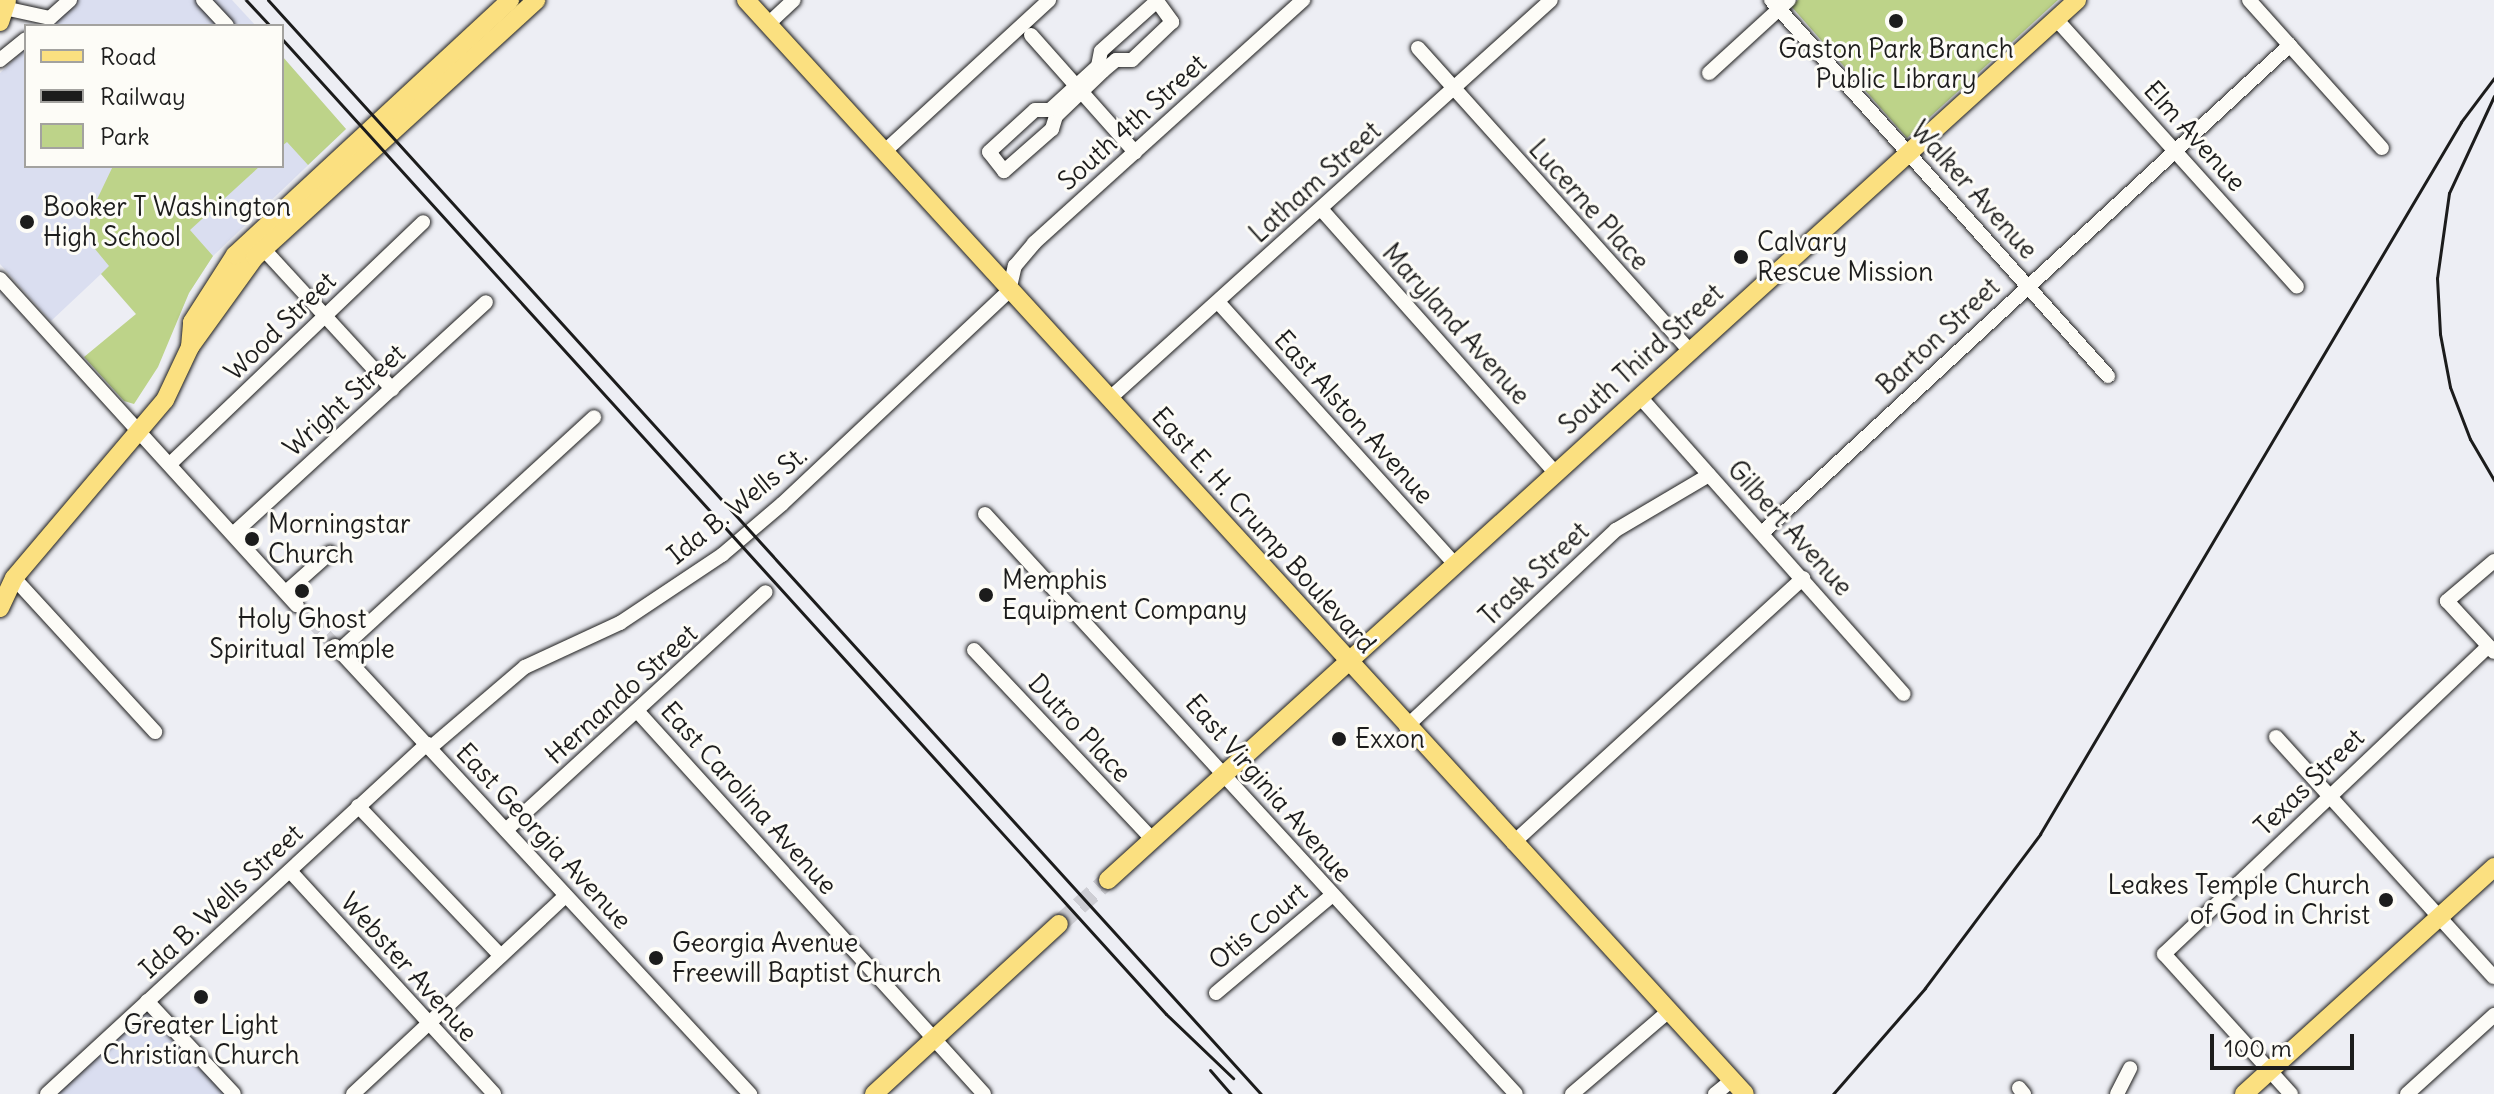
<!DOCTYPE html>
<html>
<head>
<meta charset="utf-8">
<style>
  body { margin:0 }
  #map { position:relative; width:2494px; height:1094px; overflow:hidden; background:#edeef4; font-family:Delius,sans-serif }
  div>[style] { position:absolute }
  .built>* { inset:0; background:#dadef0 }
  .green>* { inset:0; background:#bdd389 }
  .minor-tunnel>* { height:14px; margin-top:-7px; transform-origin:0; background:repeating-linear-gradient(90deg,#ceced4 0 14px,transparent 0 21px) }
  .major-tunnel>* { height:18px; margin-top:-9px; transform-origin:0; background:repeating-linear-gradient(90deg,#ceced4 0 18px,transparent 0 27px) }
  .roads { filter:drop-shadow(0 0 2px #1c1c1c) drop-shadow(0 0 2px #1c1c1c) }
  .minor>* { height:14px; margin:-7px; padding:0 7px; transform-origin:7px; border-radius:7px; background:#fdfcf7 }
  .major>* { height:18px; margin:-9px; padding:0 9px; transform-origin:9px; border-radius:9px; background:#fbe080 }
  .rail>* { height:3px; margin:-1.5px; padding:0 1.5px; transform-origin:1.5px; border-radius:1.5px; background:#1c1c1c }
  .dots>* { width:22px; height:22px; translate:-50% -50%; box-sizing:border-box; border:4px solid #fdfcf7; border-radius:50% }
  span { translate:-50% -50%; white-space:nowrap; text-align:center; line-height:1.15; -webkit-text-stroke:6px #fdfcf7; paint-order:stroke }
  .poi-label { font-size:26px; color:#1c1c1c }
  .left { translate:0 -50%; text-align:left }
  .right { translate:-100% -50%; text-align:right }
  .street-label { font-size:26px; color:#1c1c1c }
  .legend { position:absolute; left:24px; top:24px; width:260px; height:144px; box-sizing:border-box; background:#fdfcf7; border:2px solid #a3a29f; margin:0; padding:10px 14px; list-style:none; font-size:24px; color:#1c1c1c }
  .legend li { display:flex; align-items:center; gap:16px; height:40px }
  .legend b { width:40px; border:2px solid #a3a29f }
  .scale { position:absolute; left:2210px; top:1034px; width:144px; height:36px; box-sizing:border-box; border:4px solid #1c1c1c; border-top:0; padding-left:10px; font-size:24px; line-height:28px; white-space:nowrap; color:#1c1c1c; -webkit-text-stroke:6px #fdfcf7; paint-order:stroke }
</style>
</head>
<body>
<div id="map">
  <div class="built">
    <div style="clip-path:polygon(78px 0,232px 0,256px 26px,50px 26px)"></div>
    <div style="clip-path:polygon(26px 48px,26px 166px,282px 166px,282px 56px,346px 129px,213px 256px,189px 293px,165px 347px,101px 274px,51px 321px,0 264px,0 73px)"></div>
    <div style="clip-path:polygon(146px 1007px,228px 1094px,55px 1094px)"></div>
  </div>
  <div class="green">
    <div style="clip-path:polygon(1798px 0,2058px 0,1907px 138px,1791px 6px)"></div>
    <div style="clip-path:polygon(282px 56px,346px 129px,308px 165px,287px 142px,282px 146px)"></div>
    <div style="clip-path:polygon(113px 166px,260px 166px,190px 230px,213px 256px,189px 293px,158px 367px,134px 404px,124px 401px,84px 357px,136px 314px,101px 274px,109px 266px,95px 249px,89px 230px,91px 212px)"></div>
  </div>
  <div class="minor-tunnel">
    <div style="left:297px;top:605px;width:56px;rotate:47.2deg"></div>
  </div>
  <div class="major-tunnel">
    <div style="left:1059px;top:924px;width:66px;rotate:-41.9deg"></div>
  </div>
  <div class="roads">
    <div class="minor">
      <div style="left:203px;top:0;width:35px;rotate:47deg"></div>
      <div style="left:1771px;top:0;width:505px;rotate:48.13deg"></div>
      <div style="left:2249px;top:0;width:199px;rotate:48.1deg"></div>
      <div style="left:1157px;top:1px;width:26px;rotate:54deg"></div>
      <div style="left:1172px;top:22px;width:55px;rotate:136.5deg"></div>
      <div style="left:1132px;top:60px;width:16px;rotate:180deg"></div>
      <div style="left:1116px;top:60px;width:17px;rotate:140deg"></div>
      <div style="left:1103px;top:71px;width:65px;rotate:136.2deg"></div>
      <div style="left:1056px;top:116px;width:14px;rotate:107deg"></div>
      <div style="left:1052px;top:129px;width:64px;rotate:138.8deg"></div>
      <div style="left:1004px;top:171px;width:24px;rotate:-128deg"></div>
      <div style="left:989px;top:152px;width:62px;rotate:-42.4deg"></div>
      <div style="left:1035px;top:110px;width:15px"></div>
      <div style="left:1050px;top:110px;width:65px;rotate:-42.5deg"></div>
      <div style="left:1098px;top:66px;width:15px;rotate:-79deg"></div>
      <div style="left:1101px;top:51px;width:75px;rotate:-41.8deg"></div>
      <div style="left:4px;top:8px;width:47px;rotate:12.3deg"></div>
      <div style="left:50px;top:18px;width:27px;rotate:-42deg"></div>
      <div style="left:2056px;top:19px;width:360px;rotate:48deg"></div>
      <div style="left:768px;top:24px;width:35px;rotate:-43deg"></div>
      <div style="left:1031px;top:35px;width:157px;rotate:48.4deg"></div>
      <div style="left:1418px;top:48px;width:409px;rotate:48.1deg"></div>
      <div style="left:0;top:60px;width:33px;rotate:-39deg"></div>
      <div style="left:1709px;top:73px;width:108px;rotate:-42.4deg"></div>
      <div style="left:885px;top:151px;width:223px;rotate:-42.6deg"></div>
      <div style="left:1321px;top:209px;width:351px;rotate:48.4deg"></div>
      <div style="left:257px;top:242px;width:200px;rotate:47.4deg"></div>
      <div style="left:0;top:279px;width:441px;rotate:47.7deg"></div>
      <div style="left:1218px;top:302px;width:352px;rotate:47.9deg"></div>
      <div style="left:1640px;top:397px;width:397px;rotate:48.4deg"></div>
      <div style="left:1109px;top:399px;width:595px;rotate:-42.07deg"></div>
      <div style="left:170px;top:464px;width:350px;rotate:-43.7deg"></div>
      <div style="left:985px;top:514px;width:786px;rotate:47.53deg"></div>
      <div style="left:1762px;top:533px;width:719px;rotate:-42.75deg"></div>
      <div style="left:233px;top:534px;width:343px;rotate:-42.5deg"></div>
      <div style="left:2494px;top:561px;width:62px;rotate:139.6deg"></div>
      <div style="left:2447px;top:601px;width:69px;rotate:47.3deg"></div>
      <div style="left:14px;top:578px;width:209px;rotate:47.5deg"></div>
      <div style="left:286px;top:592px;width:59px;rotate:-41.6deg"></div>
      <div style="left:335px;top:646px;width:611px;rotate:47.19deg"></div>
      <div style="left:974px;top:650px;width:260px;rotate:46.7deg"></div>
      <div style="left:339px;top:651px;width:346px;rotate:-42.5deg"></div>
      <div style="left:639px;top:713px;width:514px;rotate:47.84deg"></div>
      <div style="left:1406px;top:727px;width:288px;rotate:-43.2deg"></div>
      <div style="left:1616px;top:530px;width:108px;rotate:-30.6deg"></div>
      <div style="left:2276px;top:737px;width:324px;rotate:47.8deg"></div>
      <div style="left:430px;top:748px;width:125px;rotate:-40.5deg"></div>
      <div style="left:525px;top:667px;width:105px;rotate:-24.9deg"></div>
      <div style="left:620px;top:623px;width:123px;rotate:-33.7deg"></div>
      <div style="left:722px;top:555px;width:79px;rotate:-40.4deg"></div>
      <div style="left:782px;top:504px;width:311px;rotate:-43.2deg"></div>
      <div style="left:1009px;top:291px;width:26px;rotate:-77deg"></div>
      <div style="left:1015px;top:266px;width:30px;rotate:-50deg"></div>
      <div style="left:1034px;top:243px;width:363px;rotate:-42.1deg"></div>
      <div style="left:358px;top:806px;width:207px;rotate:46.4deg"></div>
      <div style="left:506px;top:830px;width:352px;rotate:-42.5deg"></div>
      <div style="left:1513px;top:843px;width:393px;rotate:-42.4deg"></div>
      <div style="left:290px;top:871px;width:302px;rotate:47.5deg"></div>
      <div style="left:1216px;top:993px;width:150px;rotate:-40.1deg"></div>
      <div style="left:147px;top:1001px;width:127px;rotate:46.9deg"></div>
      <div style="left:2019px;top:1088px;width:8px;rotate:50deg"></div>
      <div style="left:47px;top:1094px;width:517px;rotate:-42.65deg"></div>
      <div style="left:353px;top:1094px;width:290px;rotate:-43deg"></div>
      <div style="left:1572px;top:1094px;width:128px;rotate:-40.6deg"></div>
      <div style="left:1715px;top:1094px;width:22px;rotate:-39deg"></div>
      <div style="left:2117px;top:1094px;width:29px;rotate:-63deg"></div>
      <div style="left:2291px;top:1094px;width:189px;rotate:-132.2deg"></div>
      <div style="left:2164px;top:954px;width:447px;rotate:-43.5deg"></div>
      <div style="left:2407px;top:1094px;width:118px;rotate:-42.2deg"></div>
    </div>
    <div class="major">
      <div style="left:746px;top:0;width:1481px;rotate:47.6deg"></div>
      <div style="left:0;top:22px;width:23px;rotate:-72deg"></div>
      <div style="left:190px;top:347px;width:25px;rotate:-85deg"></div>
      <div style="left:192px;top:322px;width:80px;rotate:-57.3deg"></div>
      <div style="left:235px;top:255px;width:375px;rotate:-42.8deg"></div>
      <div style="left:0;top:608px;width:33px;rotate:-65deg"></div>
      <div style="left:14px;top:578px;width:233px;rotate:-49.7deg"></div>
      <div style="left:165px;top:400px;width:59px;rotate:-64.7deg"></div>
      <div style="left:190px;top:347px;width:111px;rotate:-54.2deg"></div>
      <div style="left:255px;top:257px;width:381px;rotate:-42.4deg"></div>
      <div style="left:1108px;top:880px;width:1309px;rotate:-42.24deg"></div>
      <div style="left:874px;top:1094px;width:251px;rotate:-42.6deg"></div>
      <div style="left:2244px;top:1094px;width:338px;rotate:-42.2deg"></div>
    </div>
  </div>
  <div class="rail">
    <div style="left:246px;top:0;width:35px;rotate:47deg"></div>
    <div style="left:268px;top:0;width:1477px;rotate:47.77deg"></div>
    <div style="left:282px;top:39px;width:1316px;rotate:47.8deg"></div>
    <div style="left:1166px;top:1014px;width:93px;rotate:43.7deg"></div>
    <div style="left:2494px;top:96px;width:107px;rotate:114.9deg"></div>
    <div style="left:2449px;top:193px;width:86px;rotate:98deg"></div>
    <div style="left:2437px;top:278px;width:56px;rotate:86.9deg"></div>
    <div style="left:2440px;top:334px;width:54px;rotate:79.3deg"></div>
    <div style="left:2450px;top:387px;width:56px;rotate:69deg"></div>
    <div style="left:2470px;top:439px;width:48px;rotate:59.7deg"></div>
    <div style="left:1210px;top:1070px;width:32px;rotate:49deg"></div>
    <div style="left:1833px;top:1094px;width:140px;rotate:-49deg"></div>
    <div style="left:1925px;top:988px;width:192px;rotate:-53.2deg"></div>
    <div style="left:2040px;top:834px;width:827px;rotate:-59.4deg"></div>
    <div style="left:2461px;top:122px;width:55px;rotate:-53.1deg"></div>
  </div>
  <div class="dots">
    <div style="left:1896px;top:21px;background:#1c1c1c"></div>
    <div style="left:27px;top:222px;background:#1c1c1c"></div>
    <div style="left:1741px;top:257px;background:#1c1c1c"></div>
    <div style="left:252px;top:539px;background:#1c1c1c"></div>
    <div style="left:302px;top:591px;background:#1c1c1c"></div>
    <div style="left:986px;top:595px;background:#1c1c1c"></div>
    <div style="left:1339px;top:739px;background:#1c1c1c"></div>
    <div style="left:2386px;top:900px;background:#1c1c1c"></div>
    <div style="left:656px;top:958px;background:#1c1c1c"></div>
    <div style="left:201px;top:997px;background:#1c1c1c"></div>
  </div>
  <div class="poi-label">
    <span style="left:1896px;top:64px">Gaston Park Branch<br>Public Library</span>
    <span class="left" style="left:43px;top:222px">Booker T Washington<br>High School</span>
    <span class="left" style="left:1757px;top:257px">Calvary<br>Rescue Mission</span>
    <span class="left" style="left:268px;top:539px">Morningstar<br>Church</span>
    <span class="left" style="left:1002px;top:595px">Memphis<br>Equipment Company</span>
    <span style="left:302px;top:634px">Holy Ghost<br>Spiritual Temple</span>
    <span class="left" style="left:1355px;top:739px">Exxon</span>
    <span class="right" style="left:2370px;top:900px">Leakes Temple Church<br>of God in Christ</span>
    <span class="left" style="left:672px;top:958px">Georgia Avenue<br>Freewill Baptist Church</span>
    <span style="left:201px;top:1040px">Greater Light<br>Christian Church</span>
  </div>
  <div class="street-label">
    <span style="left:1132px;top:122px;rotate:-42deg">South 4th Street</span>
    <span style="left:2195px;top:136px;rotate:48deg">Elm Avenue</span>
    <span style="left:1315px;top:182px;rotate:-42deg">Latham Street</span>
    <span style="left:1974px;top:190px;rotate:48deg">Walker Avenue</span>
    <span style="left:1589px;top:205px;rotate:48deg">Lucerne Place</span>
    <span style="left:1456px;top:324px;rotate:48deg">Maryland Avenue</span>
    <span style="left:280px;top:326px;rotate:-44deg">Wood Street</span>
    <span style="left:1938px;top:336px;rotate:-43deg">Barton Street</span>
    <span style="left:1641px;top:359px;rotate:-42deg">South Third Street</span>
    <span style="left:344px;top:400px;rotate:-42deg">Wright Street</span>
    <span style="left:1354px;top:417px;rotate:48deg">East Alston Avenue</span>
    <span style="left:737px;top:505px;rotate:-39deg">Ida B. Wells St.</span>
    <span style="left:1790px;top:528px;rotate:48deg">Gilbert Avenue</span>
    <span style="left:1264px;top:530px;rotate:48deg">East E. H. Crump Boulevard</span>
    <span style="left:1534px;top:574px;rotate:-43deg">Trask Street</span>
    <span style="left:621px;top:694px;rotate:-42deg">Hernando Street</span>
    <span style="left:1080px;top:728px;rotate:47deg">Dutro Place</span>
    <span style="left:2309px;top:782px;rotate:-44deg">Texas Street</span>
    <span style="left:1269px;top:788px;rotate:49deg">East Virginia Avenue</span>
    <span style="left:749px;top:798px;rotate:48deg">East Carolina Avenue</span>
    <span style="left:544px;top:836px;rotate:47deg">East Georgia Avenue</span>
    <span style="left:221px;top:901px;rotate:-43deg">Ida B. Wells Street</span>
    <span style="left:1258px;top:926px;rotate:-40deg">Otis Court</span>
    <span style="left:409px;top:967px;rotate:48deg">Webster Avenue</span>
  </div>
  <ul class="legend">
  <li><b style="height:10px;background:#fbe080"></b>Road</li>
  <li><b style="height:10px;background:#1c1c1c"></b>Railway</li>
  <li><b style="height:22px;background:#bdd389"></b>Park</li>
  </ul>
  <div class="scale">100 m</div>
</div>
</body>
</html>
